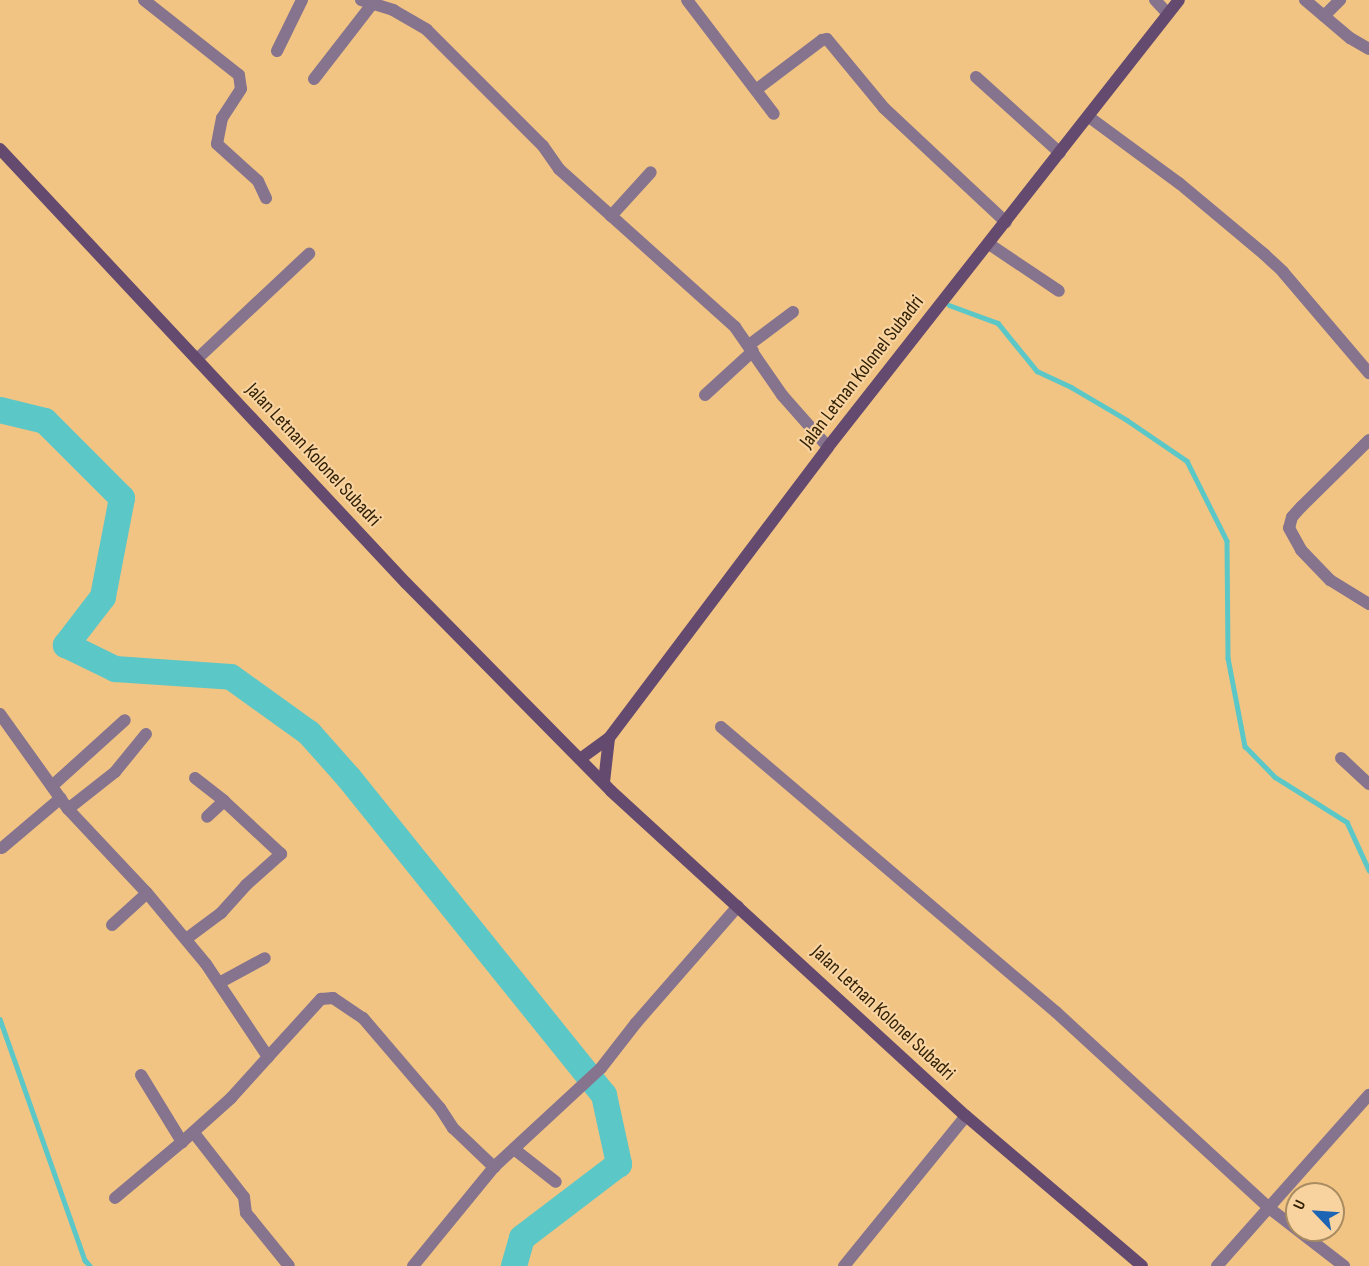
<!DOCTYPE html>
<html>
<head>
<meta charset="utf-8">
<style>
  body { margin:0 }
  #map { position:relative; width:1369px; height:1266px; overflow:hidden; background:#f2c483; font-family:"Sofia Sans Condensed",sans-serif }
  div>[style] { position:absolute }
  .stream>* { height:4.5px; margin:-2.25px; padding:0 2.25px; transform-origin:2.25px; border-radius:2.25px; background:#5cc7c7 }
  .river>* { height:26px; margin:-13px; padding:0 13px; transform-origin:13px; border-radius:13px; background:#5cc7c7 }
  .minor>* { height:12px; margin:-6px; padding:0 6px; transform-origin:6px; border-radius:6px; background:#86748e }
  .secondary>* { height:12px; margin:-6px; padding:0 6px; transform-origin:6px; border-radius:6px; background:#644a6f }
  span { translate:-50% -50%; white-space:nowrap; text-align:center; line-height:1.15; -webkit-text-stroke:4.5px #f8d3a0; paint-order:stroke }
  .street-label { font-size:20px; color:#322105 }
  .north { position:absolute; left:1285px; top:1182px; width:60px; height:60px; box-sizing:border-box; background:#f8d3a0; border:2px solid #a98c62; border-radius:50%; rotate:295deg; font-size:16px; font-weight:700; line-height:24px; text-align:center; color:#322105 }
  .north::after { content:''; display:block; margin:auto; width:21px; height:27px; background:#1e64b4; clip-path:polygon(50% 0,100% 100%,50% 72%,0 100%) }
</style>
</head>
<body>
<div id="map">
  <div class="stream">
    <div style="left:949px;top:305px;width:52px;rotate:20.2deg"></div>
    <div style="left:998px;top:323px;width:62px;rotate:50.9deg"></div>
    <div style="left:1037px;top:371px;width:38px;rotate:25deg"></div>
    <div style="left:1071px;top:387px;width:65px;rotate:30.5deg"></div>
    <div style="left:1127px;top:420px;width:73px;rotate:34.3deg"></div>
    <div style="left:1187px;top:461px;width:89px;rotate:63.4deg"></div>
    <div style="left:1227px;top:541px;width:117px;rotate:89.5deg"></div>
    <div style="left:1228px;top:658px;width:90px;rotate:79.1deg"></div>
    <div style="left:1245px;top:746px;width:43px;rotate:45.9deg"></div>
    <div style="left:1275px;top:777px;width:85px;rotate:32deg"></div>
    <div style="left:1347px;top:822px;width:53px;rotate:65.4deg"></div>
    <div style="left:0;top:1019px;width:256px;rotate:70.6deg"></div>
    <div style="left:85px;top:1260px;width:8px;rotate:50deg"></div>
  </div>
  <div class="river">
    <div style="left:0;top:410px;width:46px;rotate:13.7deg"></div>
    <div style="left:45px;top:421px;width:109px;rotate:45deg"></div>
    <div style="left:122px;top:498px;width:101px;rotate:100.9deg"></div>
    <div style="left:103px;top:597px;width:61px;rotate:127.6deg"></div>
    <div style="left:66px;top:645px;width:55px;rotate:26.1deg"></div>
    <div style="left:115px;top:669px;width:116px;rotate:3.9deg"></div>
    <div style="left:231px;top:677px;width:96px;rotate:35.7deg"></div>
    <div style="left:309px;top:733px;width:60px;rotate:48.4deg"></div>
    <div style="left:349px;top:778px;width:407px;rotate:51.2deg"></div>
    <div style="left:604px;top:1095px;width:71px;rotate:77.7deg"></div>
    <div style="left:619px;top:1164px;width:122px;rotate:142.7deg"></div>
    <div style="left:522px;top:1238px;width:29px;rotate:106deg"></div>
  </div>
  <div class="minor">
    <div style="left:144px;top:0;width:121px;rotate:38.3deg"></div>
    <div style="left:239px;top:75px;width:14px;rotate:82deg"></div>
    <div style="left:241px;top:89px;width:35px;rotate:123deg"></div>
    <div style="left:222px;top:118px;width:26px;rotate:101deg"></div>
    <div style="left:217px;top:144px;width:55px;rotate:42.1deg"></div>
    <div style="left:258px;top:181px;width:19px;rotate:65deg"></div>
    <div style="left:361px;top:0;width:34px;rotate:17deg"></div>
    <div style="left:393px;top:10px;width:39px;rotate:30deg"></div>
    <div style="left:427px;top:30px;width:164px;rotate:45deg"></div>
    <div style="left:543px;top:146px;width:28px;rotate:55deg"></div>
    <div style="left:559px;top:169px;width:237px;rotate:41.9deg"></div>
    <div style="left:735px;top:327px;width:83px;rotate:55.3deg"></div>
    <div style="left:782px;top:395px;width:69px;rotate:48.5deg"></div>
    <div style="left:687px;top:0;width:143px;rotate:52.7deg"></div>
    <div style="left:1155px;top:0;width:19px;rotate:47deg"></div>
    <div style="left:1305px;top:0;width:59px;rotate:40.2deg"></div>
    <div style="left:1350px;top:38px;width:22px;rotate:30deg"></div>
    <div style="left:1324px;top:16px;width:23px;rotate:-45deg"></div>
    <div style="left:277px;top:51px;width:57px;rotate:-63.9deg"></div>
    <div style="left:976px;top:77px;width:113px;rotate:42.1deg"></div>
    <div style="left:314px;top:79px;width:96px;rotate:-52.2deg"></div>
    <div style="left:757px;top:89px;width:81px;rotate:-37deg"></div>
    <div style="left:822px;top:40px;width:5px;rotate:-11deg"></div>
    <div style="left:827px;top:39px;width:89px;rotate:50.4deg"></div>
    <div style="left:884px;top:108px;width:167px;rotate:43.1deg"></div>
    <div style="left:1089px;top:117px;width:112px;rotate:36.3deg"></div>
    <div style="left:1179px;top:183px;width:111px;rotate:39.9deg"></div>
    <div style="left:1264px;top:254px;width:26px;rotate:43deg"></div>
    <div style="left:1283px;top:272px;width:133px;rotate:49.6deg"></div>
    <div style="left:611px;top:216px;width:59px;rotate:-47.7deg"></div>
    <div style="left:989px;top:244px;width:84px;rotate:33.9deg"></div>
    <div style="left:749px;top:345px;width:55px;rotate:-36.9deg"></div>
    <div style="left:197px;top:359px;width:154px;rotate:-43.2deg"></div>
    <div style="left:705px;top:395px;width:65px;rotate:-42.5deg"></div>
    <div style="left:1369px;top:440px;width:95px;rotate:135.4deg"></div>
    <div style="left:1301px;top:507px;width:13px;rotate:132deg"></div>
    <div style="left:1292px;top:517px;width:11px;rotate:105deg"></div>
    <div style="left:1289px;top:528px;width:25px;rotate:61deg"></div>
    <div style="left:1301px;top:550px;width:42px;rotate:46deg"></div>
    <div style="left:1330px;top:580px;width:46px;rotate:31.6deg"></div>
    <div style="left:0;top:714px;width:117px;rotate:54.4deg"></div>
    <div style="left:68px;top:809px;width:115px;rotate:46.8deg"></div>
    <div style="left:147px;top:893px;width:92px;rotate:50.3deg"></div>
    <div style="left:206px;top:964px;width:112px;rotate:56.3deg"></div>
    <div style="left:268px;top:1057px;width:79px;rotate:-47.6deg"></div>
    <div style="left:321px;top:999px;width:12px;rotate:-5deg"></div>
    <div style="left:333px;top:998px;width:36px;rotate:34deg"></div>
    <div style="left:363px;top:1018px;width:118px;rotate:49.5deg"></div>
    <div style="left:440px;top:1108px;width:24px;rotate:57deg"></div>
    <div style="left:453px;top:1128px;width:57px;rotate:43.6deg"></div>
    <div style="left:721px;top:727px;width:440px;rotate:40.4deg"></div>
    <div style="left:1056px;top:1012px;width:289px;rotate:42.6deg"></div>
    <div style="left:1269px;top:1208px;width:95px;rotate:37.7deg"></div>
    <div style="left:1341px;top:758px;width:38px;rotate:43deg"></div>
    <div style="left:195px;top:778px;width:37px;rotate:38deg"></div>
    <div style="left:52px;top:786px;width:98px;rotate:-42.1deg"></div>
    <div style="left:68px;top:809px;width:60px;rotate:-38.2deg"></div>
    <div style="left:115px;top:772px;width:49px;rotate:-50.8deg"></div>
    <div style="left:2px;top:848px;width:77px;rotate:-40.3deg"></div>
    <div style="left:112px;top:925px;width:47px;rotate:-42.4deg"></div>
    <div style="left:186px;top:939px;width:44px;rotate:-36.6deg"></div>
    <div style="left:221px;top:913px;width:38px;rotate:-48deg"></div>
    <div style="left:246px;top:885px;width:47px;rotate:-41.5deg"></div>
    <div style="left:281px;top:854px;width:78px;rotate:-137.1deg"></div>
    <div style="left:224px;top:801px;width:23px;rotate:137deg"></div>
    <div style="left:219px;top:983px;width:52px;rotate:-28.5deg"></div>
    <div style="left:141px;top:1075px;width:79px;rotate:58.5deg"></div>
    <div style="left:182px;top:1142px;width:66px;rotate:-41.9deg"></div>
    <div style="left:231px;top:1098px;width:55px;rotate:-47.9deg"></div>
    <div style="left:194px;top:1133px;width:81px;rotate:52deg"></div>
    <div style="left:244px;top:1197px;width:16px;rotate:83deg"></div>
    <div style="left:246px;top:1213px;width:8px;rotate:50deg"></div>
    <div style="left:251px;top:1219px;width:60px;rotate:51deg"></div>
    <div style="left:514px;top:1149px;width:53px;rotate:38.2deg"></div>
    <div style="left:115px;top:1198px;width:87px;rotate:-39.9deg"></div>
    <div style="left:413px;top:1266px;width:128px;rotate:-50.7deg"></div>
    <div style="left:494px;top:1167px;width:146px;rotate:-42.8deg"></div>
    <div style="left:601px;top:1068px;width:57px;rotate:-52.1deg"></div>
    <div style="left:636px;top:1023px;width:155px;rotate:-48.9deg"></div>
    <div style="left:844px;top:1266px;width:193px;rotate:-50.9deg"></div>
    <div style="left:1217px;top:1266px;width:229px;rotate:-48.4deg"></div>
  </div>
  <div class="secondary">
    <div style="left:0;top:149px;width:594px;rotate:46.91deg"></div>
    <div style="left:406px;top:583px;width:292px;rotate:45.4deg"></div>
    <div style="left:611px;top:791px;width:481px;rotate:42.5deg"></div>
    <div style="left:966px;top:1116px;width:231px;rotate:40.4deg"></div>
    <div style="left:580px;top:759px;width:36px;rotate:-36deg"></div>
    <div style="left:604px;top:782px;width:44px;rotate:-83.5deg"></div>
    <div style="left:609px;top:738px;width:364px;rotate:-53deg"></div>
    <div style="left:828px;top:447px;width:568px;rotate:-51.86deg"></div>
  </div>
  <div class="street-label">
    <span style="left:862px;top:372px;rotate:-52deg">Jalan Letnan Kolonel Subadri</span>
    <span style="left:313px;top:455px;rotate:47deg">Jalan Letnan Kolonel Subadri</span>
    <span style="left:883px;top:1013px;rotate:43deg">Jalan Letnan Kolonel Subadri</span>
  </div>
  <div class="north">U</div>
</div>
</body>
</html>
